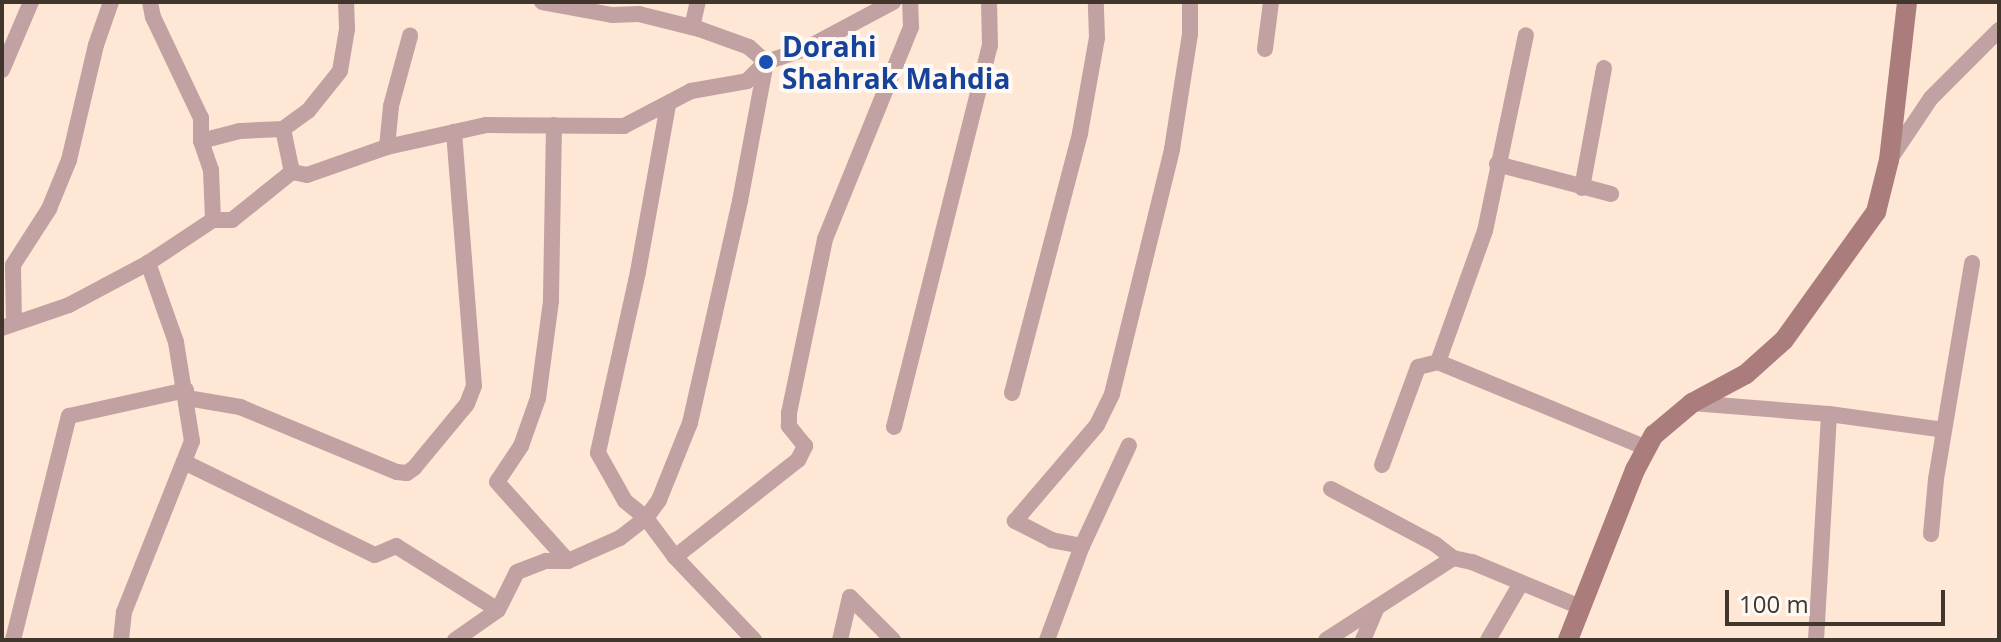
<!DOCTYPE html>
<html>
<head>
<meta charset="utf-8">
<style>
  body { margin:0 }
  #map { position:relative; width:2001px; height:642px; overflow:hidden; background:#fee8d5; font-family:"Open Sans",sans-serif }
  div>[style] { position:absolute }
  .street>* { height:16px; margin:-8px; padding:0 8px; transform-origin:8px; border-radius:8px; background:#c1a1a1 }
  .secondary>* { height:20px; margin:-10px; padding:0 10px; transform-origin:10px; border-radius:10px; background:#aa7c7c }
  .dots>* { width:22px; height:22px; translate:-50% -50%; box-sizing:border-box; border:4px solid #fef9f4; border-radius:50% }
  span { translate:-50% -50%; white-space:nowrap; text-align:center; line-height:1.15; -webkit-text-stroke:8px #fef9f4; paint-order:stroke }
  .transit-label { font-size:28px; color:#164399; font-weight:700 }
  .left { translate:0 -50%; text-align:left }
  .frame { position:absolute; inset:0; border:4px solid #40362c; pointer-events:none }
  .scale { position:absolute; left:1725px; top:590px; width:220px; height:36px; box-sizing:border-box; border:4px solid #40362c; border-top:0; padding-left:10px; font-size:24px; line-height:28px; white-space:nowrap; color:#40362c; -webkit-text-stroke:6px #fef9f4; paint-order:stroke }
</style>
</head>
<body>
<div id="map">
  <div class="street">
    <div style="left:150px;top:2px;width:15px;rotate:79deg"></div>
    <div style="left:153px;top:17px;width:112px;rotate:64.6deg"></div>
    <div style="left:201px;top:118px;width:23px;rotate:90deg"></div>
    <div style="left:201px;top:141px;width:31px;rotate:71deg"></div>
    <div style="left:211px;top:170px;width:50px;rotate:87.7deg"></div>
    <div style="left:692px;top:27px;width:26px;rotate:-77deg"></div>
    <div style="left:1265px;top:49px;width:47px;rotate:-82.7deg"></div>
    <div style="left:2px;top:70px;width:74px;rotate:-66.9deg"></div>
    <div style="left:668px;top:105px;width:170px;rotate:100.2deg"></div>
    <div style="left:638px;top:272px;width:185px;rotate:102.5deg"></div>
    <div style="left:598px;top:453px;width:55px;rotate:60.6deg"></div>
    <div style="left:625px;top:501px;width:27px;rotate:39deg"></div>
    <div style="left:646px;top:518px;width:49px;rotate:53.4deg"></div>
    <div style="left:675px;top:557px;width:115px;rotate:46.4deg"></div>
    <div style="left:554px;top:125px;width:176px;rotate:91deg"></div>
    <div style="left:551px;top:301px;width:98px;rotate:97.6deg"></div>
    <div style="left:538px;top:398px;width:51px;rotate:109.5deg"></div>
    <div style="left:521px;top:446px;width:43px;rotate:123.7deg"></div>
    <div style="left:497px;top:482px;width:106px;rotate:48.1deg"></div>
    <div style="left:283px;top:129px;width:44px;rotate:78.2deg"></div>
    <div style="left:201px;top:141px;width:40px;rotate:-14.4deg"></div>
    <div style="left:240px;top:131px;width:43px;rotate:-2.7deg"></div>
    <div style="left:283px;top:129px;width:31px;rotate:-36deg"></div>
    <div style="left:308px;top:111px;width:51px;rotate:-51.3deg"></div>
    <div style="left:340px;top:71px;width:43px;rotate:-80.5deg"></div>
    <div style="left:347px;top:29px;width:27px;rotate:-92deg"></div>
    <div style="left:387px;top:147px;width:41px;rotate:-84.4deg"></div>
    <div style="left:391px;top:106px;width:73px;rotate:-74.8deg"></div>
    <div style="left:1890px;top:159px;width:73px;rotate:-56.1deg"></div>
    <div style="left:1931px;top:98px;width:96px;rotate:-45deg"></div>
    <div style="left:1497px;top:164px;width:118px;rotate:14.7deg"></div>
    <div style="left:1582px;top:188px;width:122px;rotate:-79.6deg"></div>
    <div style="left:14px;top:323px;width:58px;rotate:-91deg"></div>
    <div style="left:13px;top:265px;width:67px;rotate:-57.3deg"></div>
    <div style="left:49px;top:209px;width:53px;rotate:-67.8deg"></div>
    <div style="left:69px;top:160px;width:118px;rotate:-76.8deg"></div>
    <div style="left:96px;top:45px;width:46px;rotate:-70.8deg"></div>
    <div style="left:2px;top:328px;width:71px;rotate:-18.9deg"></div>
    <div style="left:69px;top:305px;width:89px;rotate:-28deg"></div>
    <div style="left:148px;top:263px;width:78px;rotate:-33.5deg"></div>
    <div style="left:213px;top:220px;width:19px"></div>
    <div style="left:232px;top:220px;width:77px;rotate:-38.7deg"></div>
    <div style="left:292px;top:172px;width:15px;rotate:11deg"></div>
    <div style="left:307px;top:175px;width:85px;rotate:-19.3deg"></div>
    <div style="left:387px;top:147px;width:101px;rotate:-12.5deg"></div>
    <div style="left:486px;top:125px;width:138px;rotate:0.4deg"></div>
    <div style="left:624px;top:126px;width:76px;rotate:-27.6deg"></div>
    <div style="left:691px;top:91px;width:57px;rotate:-10.1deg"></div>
    <div style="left:747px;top:81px;width:27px;rotate:-45deg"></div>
    <div style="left:766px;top:62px;width:41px;rotate:-18.4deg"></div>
    <div style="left:805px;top:49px;width:100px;rotate:-28.1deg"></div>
    <div style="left:1438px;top:362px;width:139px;rotate:-70.3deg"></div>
    <div style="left:1485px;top:231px;width:200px;rotate:-78.2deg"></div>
    <div style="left:1012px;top:393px;width:269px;rotate:-75.3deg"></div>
    <div style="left:1080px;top:133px;width:97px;rotate:-79.9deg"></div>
    <div style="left:1097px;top:38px;width:36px;rotate:-92deg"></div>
    <div style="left:187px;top:398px;width:54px;rotate:9.6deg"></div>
    <div style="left:240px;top:407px;width:170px;rotate:22.5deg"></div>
    <div style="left:397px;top:472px;width:10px;rotate:6deg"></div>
    <div style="left:407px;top:473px;width:9px;rotate:-36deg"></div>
    <div style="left:414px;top:468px;width:83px;rotate:-50.4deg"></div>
    <div style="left:467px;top:404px;width:19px;rotate:-69deg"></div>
    <div style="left:474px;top:386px;width:255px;rotate:-94.5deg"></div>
    <div style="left:1692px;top:403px;width:137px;rotate:4.6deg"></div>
    <div style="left:1829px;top:414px;width:116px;rotate:7.9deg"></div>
    <div style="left:894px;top:427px;width:393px;rotate:-75.9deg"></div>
    <div style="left:990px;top:46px;width:44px;rotate:-91.3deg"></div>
    <div style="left:184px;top:462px;width:212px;rotate:26deg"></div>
    <div style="left:375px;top:555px;width:23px;rotate:-23deg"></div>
    <div style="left:396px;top:546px;width:120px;rotate:32.1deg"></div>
    <div style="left:1382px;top:465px;width:104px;rotate:-69.8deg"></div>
    <div style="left:1418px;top:367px;width:21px;rotate:-14deg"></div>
    <div style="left:1438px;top:362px;width:226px;rotate:22.4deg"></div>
    <div style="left:1331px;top:489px;width:118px;rotate:27.9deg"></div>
    <div style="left:1435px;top:544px;width:23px;rotate:38deg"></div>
    <div style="left:1931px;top:534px;width:55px;rotate:-84.8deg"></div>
    <div style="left:1936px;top:479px;width:219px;rotate:-80.5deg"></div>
    <div style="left:1082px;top:546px;width:31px;rotate:-169deg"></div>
    <div style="left:1052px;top:540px;width:42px;rotate:-152.8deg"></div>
    <div style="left:1015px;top:521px;width:126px;rotate:-49.5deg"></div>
    <div style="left:1097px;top:425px;width:34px;rotate:-64deg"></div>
    <div style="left:1112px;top:394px;width:252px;rotate:-76.2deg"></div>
    <div style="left:1172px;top:149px;width:116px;rotate:-81.1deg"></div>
    <div style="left:1190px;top:34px;width:32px;rotate:-90deg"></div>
    <div style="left:675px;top:557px;width:157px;rotate:-38.3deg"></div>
    <div style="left:798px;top:460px;width:16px;rotate:-63deg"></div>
    <div style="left:805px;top:446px;width:26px;rotate:-129deg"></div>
    <div style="left:789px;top:426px;width:13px;rotate:-90deg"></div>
    <div style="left:789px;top:413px;width:178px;rotate:-78.3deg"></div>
    <div style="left:825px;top:239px;width:229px;rotate:-67.9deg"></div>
    <div style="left:911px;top:27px;width:25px;rotate:-92deg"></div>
    <div style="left:850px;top:597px;width:61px;rotate:45deg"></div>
    <div style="left:13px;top:640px;width:231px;rotate:-76deg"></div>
    <div style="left:69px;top:416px;width:120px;rotate:-12.5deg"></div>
    <div style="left:121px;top:640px;width:28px;rotate:-84deg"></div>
    <div style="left:124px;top:612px;width:184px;rotate:-68.3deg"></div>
    <div style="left:192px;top:441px;width:100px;rotate:-99.2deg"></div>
    <div style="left:176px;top:342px;width:84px;rotate:-109.5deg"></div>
    <div style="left:455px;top:640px;width:52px;rotate:-34.9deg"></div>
    <div style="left:498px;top:610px;width:42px;rotate:-63.4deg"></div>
    <div style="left:517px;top:572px;width:31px;rotate:-21deg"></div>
    <div style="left:546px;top:561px;width:22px"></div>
    <div style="left:568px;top:561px;width:57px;rotate:-23.9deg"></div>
    <div style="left:620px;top:538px;width:33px;rotate:-38deg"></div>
    <div style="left:646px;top:518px;width:22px;rotate:-54deg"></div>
    <div style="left:659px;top:500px;width:83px;rotate:-68.1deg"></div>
    <div style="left:690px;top:423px;width:228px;rotate:-77.3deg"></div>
    <div style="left:740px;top:201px;width:141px;rotate:-79.4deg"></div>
    <div style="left:766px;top:62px;width:23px;rotate:-139deg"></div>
    <div style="left:749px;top:47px;width:53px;rotate:-160.2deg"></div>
    <div style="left:699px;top:29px;width:62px;rotate:-166deg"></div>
    <div style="left:639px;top:14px;width:27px;rotate:178deg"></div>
    <div style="left:612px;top:15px;width:71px;rotate:-169.5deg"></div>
    <div style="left:840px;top:640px;width:44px;rotate:-76.9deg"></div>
    <div style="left:1047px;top:640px;width:100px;rotate:-69.6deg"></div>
    <div style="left:1082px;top:546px;width:111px;rotate:-65deg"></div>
    <div style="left:1326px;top:640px;width:151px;rotate:-32.8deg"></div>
    <div style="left:1453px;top:558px;width:19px;rotate:12deg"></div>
    <div style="left:1472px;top:562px;width:117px;rotate:22.6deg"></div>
    <div style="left:1363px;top:640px;width:36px;rotate:-67deg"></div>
    <div style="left:1488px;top:640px;width:66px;rotate:-59.9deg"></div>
    <div style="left:1816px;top:640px;width:226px;rotate:-86.7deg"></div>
  </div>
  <div class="secondary">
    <div style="left:1568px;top:640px;width:183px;rotate:-68.5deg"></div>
    <div style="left:1635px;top:470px;width:40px;rotate:-62deg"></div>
    <div style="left:1654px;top:435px;width:50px;rotate:-40.1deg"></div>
    <div style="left:1692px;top:403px;width:61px;rotate:-28.2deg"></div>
    <div style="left:1746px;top:374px;width:51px;rotate:-41.8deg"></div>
    <div style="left:1784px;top:340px;width:158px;rotate:-54.3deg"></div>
    <div style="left:1876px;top:212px;width:54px;rotate:-76deg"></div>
    <div style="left:1889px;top:160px;width:159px;rotate:-83.5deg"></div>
  </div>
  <div class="dots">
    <div style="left:766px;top:62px;background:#1a4fb4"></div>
  </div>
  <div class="transit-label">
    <span class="left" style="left:782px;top:62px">Dorahi<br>Shahrak Mahdia</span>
  </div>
  <div class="frame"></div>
  <div class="scale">100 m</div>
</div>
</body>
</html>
